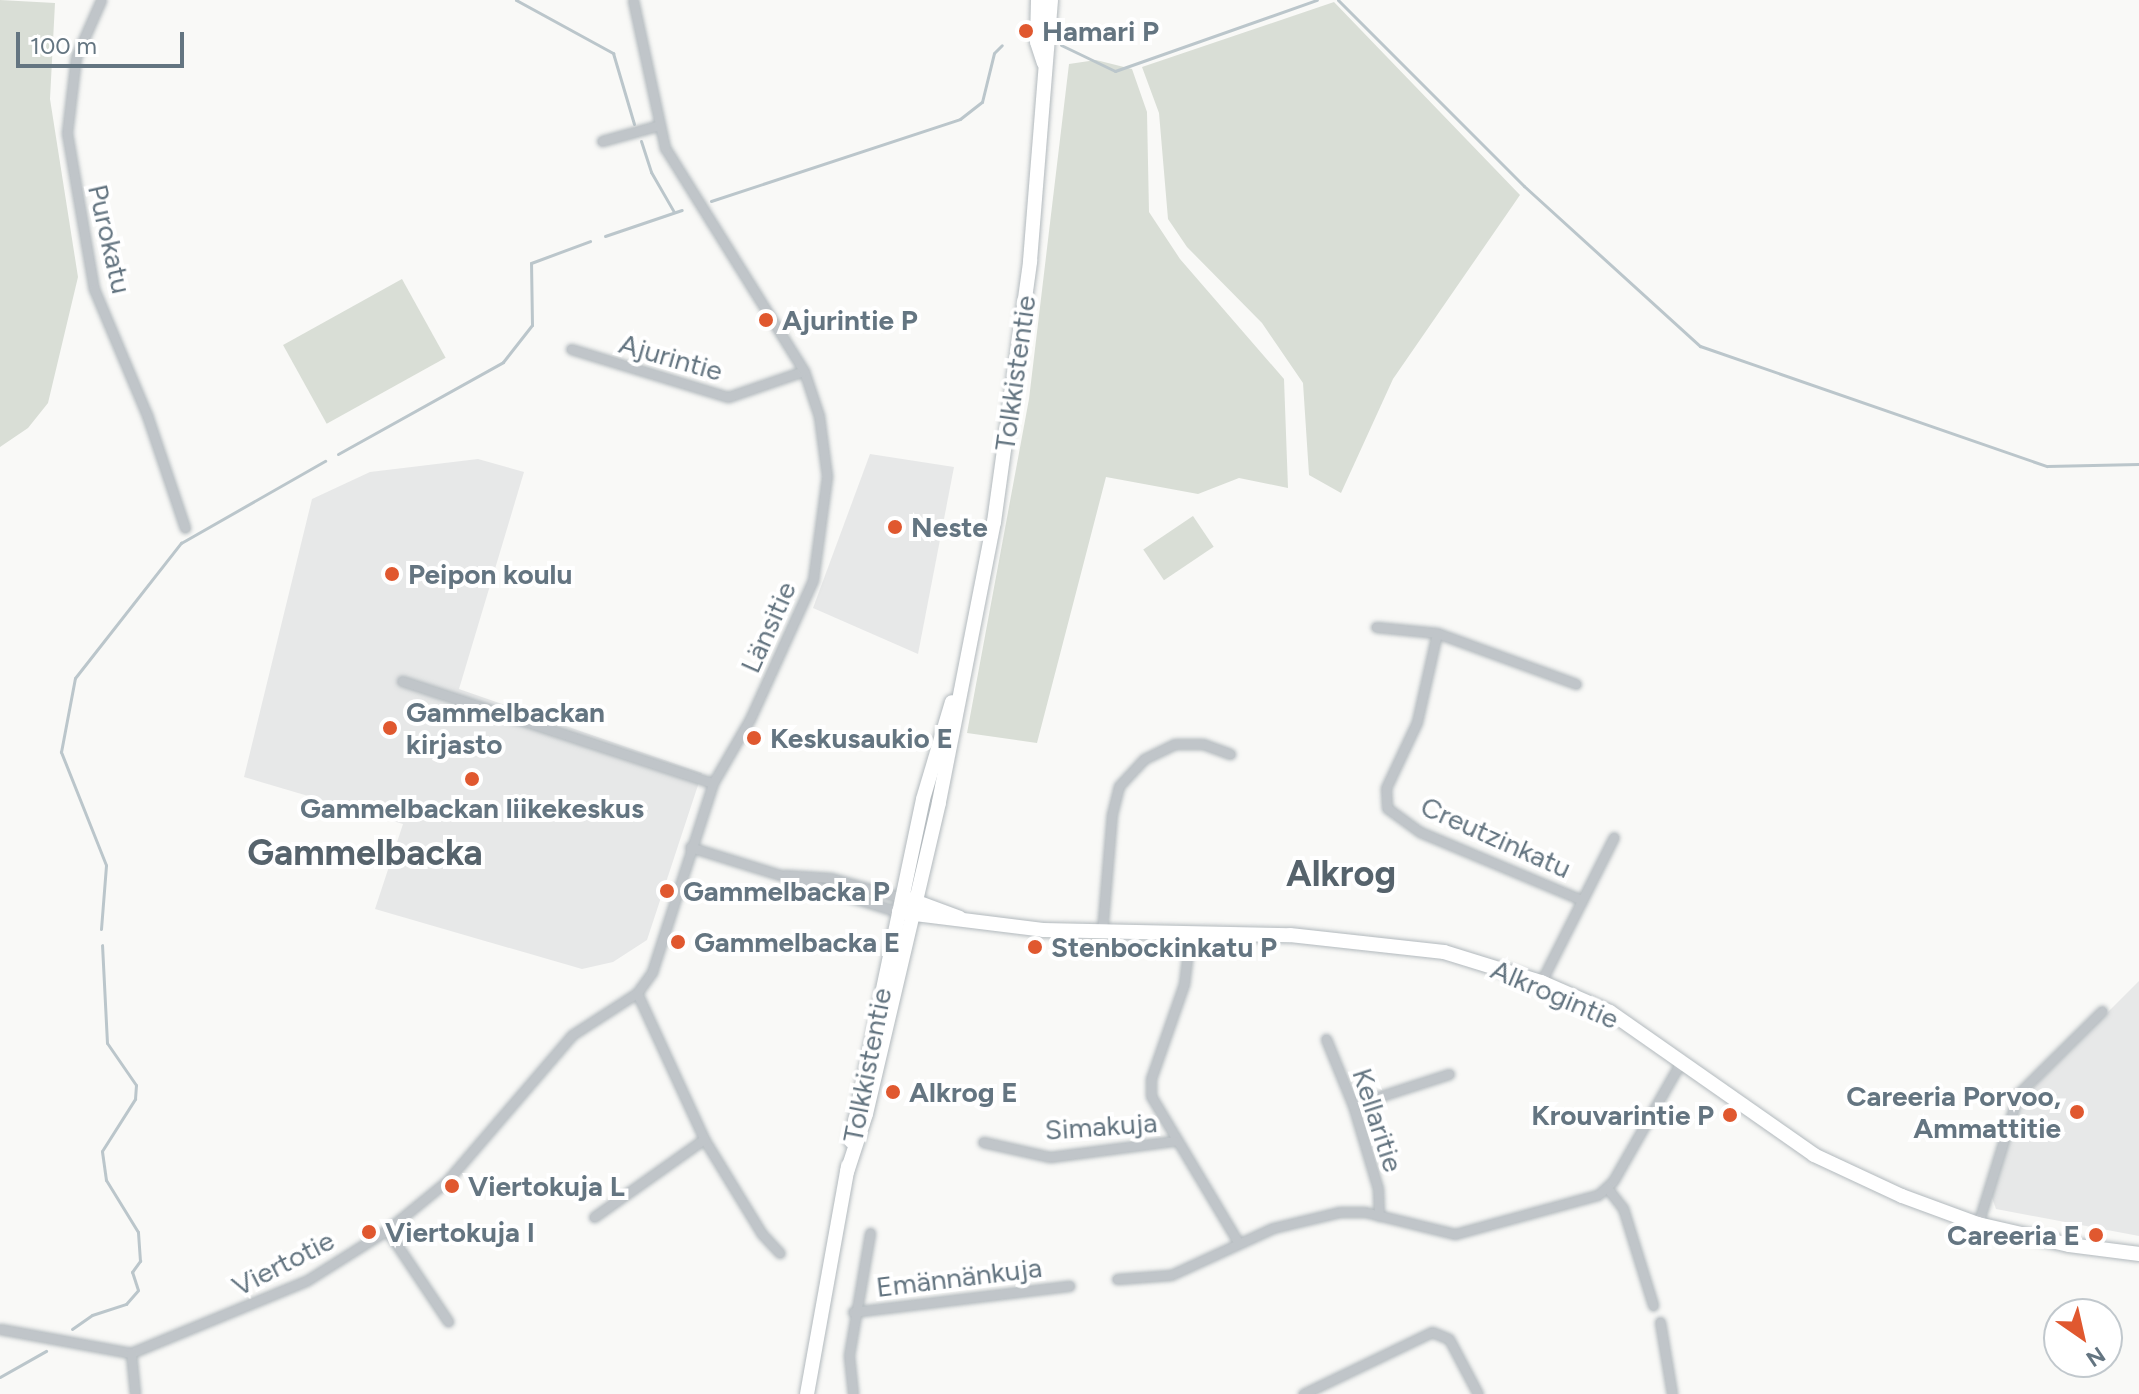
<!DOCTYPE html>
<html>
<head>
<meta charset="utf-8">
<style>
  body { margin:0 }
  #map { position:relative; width:2139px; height:1394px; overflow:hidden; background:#f9f9f7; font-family:Figtree,sans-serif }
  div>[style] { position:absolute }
  .built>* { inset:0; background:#e7e8e8 }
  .green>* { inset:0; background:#d9ded6; transform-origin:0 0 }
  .stream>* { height:3px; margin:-1.5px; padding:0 1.5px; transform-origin:1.5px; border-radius:1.5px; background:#bbc6cb }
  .roads { filter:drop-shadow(0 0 2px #b2b9bd) drop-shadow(0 0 2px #b2b9bd) }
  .street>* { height:9px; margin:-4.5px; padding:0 4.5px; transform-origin:4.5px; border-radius:4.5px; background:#c0c5c9 }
  .secondary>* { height:14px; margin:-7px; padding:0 7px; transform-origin:7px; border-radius:7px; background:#fff }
  .dots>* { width:22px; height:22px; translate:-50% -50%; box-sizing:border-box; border:4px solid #fff; border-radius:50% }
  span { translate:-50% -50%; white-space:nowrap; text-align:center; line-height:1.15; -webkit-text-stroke:8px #fff; paint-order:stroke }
  .poi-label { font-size:28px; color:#647581; font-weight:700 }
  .left { translate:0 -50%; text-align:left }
  .right { translate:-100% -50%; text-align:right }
  .street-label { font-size:28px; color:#647581 }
  .district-label { font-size:36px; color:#56636c; font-weight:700 }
  .north { position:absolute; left:2043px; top:1298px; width:80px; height:80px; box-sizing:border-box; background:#fff; border:2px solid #c1c8cd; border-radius:50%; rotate:146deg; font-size:22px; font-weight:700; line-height:32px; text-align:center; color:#647581 }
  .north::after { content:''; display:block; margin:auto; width:28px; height:36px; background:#e0582f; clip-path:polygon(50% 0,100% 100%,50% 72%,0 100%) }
  .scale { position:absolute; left:16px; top:32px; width:168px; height:36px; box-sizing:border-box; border:4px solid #647581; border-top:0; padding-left:10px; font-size:24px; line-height:28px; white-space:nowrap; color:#647581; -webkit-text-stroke:6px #fff; paint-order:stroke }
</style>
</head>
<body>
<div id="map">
  <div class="built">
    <div style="clip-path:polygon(870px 454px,954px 467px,918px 654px,813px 608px)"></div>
    <div style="clip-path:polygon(478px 459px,524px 472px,459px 689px,702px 773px,647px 940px,613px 962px,582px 969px,375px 909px,403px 824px,244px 777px,312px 499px,370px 472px)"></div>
    <div style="clip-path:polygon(2139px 981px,2139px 1236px,1996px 1209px,1990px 1192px,2021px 1099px)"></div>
  </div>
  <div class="green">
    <div style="clip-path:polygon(0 0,55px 3px,50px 99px,78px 277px,48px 403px,28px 428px,0 447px)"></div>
    <div style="clip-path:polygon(1334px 2px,1520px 195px,1393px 379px,1341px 493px,1309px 475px,1303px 383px,1262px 323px,1187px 247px,1168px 219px,1159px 113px,1142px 67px)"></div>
    <div style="clip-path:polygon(1096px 60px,1132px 69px,1147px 112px,1149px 212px,1180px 259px,1284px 379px,1288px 488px,1239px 478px,1198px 494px,1106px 477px,1037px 743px,967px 733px,1029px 399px,1069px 64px)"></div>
    <div style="left:402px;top:279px;width:90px;height:136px;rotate:61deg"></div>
    <div style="left:1193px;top:516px;width:37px;height:60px;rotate:56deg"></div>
  </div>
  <div class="stream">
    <div style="left:516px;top:0;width:111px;rotate:28.7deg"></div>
    <div style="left:613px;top:53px;width:74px;rotate:73.5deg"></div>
    <div style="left:1338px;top:0;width:263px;rotate:45deg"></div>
    <div style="left:1524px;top:186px;width:238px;rotate:42.3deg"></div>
    <div style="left:1700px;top:346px;width:367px;rotate:19.1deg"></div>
    <div style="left:2047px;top:466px;width:92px;rotate:-1.2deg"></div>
    <div style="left:1061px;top:45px;width:60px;rotate:25.7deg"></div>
    <div style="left:1115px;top:71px;width:214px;rotate:-19.4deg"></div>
    <div style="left:641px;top:141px;width:33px;rotate:72deg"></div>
    <div style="left:651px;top:172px;width:46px;rotate:60.1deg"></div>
    <div style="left:711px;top:201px;width:262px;rotate:-18.2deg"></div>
    <div style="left:960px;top:119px;width:28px;rotate:-38deg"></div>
    <div style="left:982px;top:102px;width:50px;rotate:-76.2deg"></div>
    <div style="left:994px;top:53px;width:11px;rotate:-45deg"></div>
    <div style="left:605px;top:236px;width:81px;rotate:-18.7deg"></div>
    <div style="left:338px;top:454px;width:189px;rotate:-29.1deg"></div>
    <div style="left:503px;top:362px;width:47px;rotate:-51.9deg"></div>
    <div style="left:532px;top:325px;width:62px;rotate:-90.9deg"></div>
    <div style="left:531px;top:263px;width:63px;rotate:-20.4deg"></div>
    <div style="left:101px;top:929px;width:64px;rotate:-85.5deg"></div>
    <div style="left:106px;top:865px;width:122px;rotate:-111.7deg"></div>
    <div style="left:61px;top:752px;width:75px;rotate:-79.3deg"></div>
    <div style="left:75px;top:678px;width:172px;rotate:-51.9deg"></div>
    <div style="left:181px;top:543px;width:166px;rotate:-29.7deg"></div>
    <div style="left:72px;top:1329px;width:24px;rotate:-35deg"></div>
    <div style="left:92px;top:1315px;width:36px;rotate:-18deg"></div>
    <div style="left:126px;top:1304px;width:18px;rotate:-49deg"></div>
    <div style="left:138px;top:1290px;width:19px;rotate:-108deg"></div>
    <div style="left:132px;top:1272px;width:14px;rotate:-54deg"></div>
    <div style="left:140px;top:1261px;width:29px;rotate:-94deg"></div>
    <div style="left:138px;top:1232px;width:61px;rotate:-121.6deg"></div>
    <div style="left:106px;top:1180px;width:29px;rotate:-98deg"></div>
    <div style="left:102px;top:1151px;width:62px;rotate:-57.6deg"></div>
    <div style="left:135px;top:1099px;width:14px;rotate:-86deg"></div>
    <div style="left:136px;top:1085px;width:51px;rotate:-124.6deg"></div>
    <div style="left:107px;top:1043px;width:98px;rotate:-92.9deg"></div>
    <div style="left:0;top:1377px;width:53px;rotate:-29.5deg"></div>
  </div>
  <div class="roads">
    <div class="street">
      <div style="left:101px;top:0;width:62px;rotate:113.7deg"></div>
      <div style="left:76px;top:57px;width:77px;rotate:96.8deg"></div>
      <div style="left:67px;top:133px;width:158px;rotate:80.2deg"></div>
      <div style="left:94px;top:289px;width:137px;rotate:67.2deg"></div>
      <div style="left:147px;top:415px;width:119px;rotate:71.4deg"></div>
      <div style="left:602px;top:141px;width:56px;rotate:-15.5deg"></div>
      <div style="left:571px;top:349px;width:164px;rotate:17deg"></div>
      <div style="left:728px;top:397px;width:80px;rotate:-18.9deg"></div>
      <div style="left:1376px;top:627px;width:61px;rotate:5.6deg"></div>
      <div style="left:1437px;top:633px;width:148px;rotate:20.1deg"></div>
      <div style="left:1437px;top:633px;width:91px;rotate:102.7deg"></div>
      <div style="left:1417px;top:722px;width:73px;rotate:115.2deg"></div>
      <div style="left:1386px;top:788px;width:20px;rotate:87deg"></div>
      <div style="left:1387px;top:808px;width:41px;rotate:36deg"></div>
      <div style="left:1420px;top:832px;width:176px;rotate:22.8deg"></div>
      <div style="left:402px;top:681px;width:327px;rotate:18.2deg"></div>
      <div style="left:690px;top:847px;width:219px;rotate:17.3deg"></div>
      <div style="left:785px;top:875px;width:46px;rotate:3.7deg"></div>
      <div style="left:831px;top:878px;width:74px;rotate:15.7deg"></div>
      <div style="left:1102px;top:932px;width:118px;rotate:-85.2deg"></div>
      <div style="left:1112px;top:814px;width:29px;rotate:-76deg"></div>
      <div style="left:1119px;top:786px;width:37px;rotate:-47deg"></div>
      <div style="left:1144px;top:759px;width:34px;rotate:-26deg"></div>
      <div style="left:1175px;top:744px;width:28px"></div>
      <div style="left:1203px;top:744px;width:29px;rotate:20deg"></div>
      <div style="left:1190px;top:934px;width:50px;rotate:96.8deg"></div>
      <div style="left:1184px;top:984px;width:101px;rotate:109.2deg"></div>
      <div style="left:1151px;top:1079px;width:17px;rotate:90deg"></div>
      <div style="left:1151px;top:1096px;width:170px;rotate:59.2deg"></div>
      <div style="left:1541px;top:982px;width:162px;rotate:-63.3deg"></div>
      <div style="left:637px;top:993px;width:161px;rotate:65.3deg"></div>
      <div style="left:704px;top:1139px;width:111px;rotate:58.6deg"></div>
      <div style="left:762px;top:1234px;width:26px;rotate:47deg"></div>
      <div style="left:1326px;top:1039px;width:71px;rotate:67.8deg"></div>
      <div style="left:1353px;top:1105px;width:88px;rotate:73.4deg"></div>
      <div style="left:1378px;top:1189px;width:27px;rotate:88deg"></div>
      <div style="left:1353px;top:1105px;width:101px;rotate:-17.9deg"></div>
      <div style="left:983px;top:1142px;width:69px;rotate:12.6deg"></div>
      <div style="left:1050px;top:1157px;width:125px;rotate:-7.4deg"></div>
      <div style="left:1608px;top:1189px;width:24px;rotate:52deg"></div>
      <div style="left:1623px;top:1208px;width:102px;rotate:72.8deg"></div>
      <div style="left:594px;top:1217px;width:135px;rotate:-35.3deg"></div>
      <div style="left:1978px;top:1224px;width:136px;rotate:-72.9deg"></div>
      <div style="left:2018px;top:1094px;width:118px;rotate:-44.7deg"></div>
      <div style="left:387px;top:1230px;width:110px;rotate:56.2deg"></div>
      <div style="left:1117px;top:1279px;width:54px;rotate:-4.2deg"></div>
      <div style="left:1171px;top:1275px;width:112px;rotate:-24.7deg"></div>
      <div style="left:1273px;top:1228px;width:68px;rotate:-13.6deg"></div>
      <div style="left:1339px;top:1212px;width:26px"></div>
      <div style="left:1365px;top:1212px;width:93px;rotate:13.7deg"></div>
      <div style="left:1455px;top:1234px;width:148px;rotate:-15.3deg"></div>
      <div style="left:1598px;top:1195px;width:21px;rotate:-43deg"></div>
      <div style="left:1613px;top:1181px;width:139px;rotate:-60.3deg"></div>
      <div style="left:853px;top:1312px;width:218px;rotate:-6.9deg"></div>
      <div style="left:1660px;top:1322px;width:73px;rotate:80.5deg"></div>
      <div style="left:0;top:1329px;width:133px;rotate:10.4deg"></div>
      <div style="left:131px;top:1353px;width:189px;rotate:-22.4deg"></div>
      <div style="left:306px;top:1281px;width:96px;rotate:-32.2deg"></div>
      <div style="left:387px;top:1230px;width:77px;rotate:-39.2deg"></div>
      <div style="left:447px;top:1181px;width:192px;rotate:-49.4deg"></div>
      <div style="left:572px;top:1035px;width:77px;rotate:-32.9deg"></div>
      <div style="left:637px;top:993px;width:26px;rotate:-54deg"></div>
      <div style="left:652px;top:972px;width:199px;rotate:-72.1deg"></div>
      <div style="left:713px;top:783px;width:74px;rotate:-60deg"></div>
      <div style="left:750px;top:719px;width:153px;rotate:-65.6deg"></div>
      <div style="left:813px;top:580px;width:105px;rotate:-82.3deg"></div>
      <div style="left:827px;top:476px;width:61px;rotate:-97.6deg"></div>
      <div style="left:819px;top:416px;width:47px;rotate:-108.4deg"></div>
      <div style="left:804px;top:371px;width:263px;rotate:-121.9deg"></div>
      <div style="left:665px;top:148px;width:151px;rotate:-102.2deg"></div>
      <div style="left:131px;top:1353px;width:41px;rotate:84.4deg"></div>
      <div style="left:853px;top:1394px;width:39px;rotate:-96deg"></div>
      <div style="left:849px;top:1355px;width:124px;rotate:-80.2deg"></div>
      <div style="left:1303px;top:1394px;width:143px;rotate:-25.7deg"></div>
      <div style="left:1432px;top:1332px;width:18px;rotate:22deg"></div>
      <div style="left:1449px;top:1339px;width:62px;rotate:62.2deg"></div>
    </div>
    <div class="secondary">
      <div style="left:1038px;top:0;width:42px;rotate:91.4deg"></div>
      <div style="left:1037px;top:42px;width:22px;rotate:72deg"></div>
      <div style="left:909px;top:899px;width:54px;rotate:20.4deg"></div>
      <div style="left:899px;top:912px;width:145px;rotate:7.1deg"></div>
      <div style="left:1043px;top:930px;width:247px;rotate:1.2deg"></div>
      <div style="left:1290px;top:935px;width:155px;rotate:6.3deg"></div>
      <div style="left:1444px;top:952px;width:102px;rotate:17.2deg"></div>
      <div style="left:1541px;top:982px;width:75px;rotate:23.5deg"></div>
      <div style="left:1610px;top:1012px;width:249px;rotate:35deg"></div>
      <div style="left:1814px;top:1155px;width:97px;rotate:25deg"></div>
      <div style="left:1902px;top:1196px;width:81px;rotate:20.2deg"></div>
      <div style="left:1978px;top:1224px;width:93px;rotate:13deg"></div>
      <div style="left:2069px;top:1245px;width:71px;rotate:7.3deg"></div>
      <div style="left:851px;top:1141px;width:349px;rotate:-78.1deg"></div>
      <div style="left:923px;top:799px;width:101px;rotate:-73.4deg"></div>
      <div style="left:847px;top:1172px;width:61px;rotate:-71.9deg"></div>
      <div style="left:866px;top:1114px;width:320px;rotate:-76.8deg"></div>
      <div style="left:939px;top:802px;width:285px;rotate:-78.9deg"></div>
      <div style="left:994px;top:522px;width:263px;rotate:-82.1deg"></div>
      <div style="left:1030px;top:261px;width:262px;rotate:-85.4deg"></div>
      <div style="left:807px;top:1394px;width:232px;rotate:-79.8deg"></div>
    </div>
  </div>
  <div class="dots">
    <div style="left:1026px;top:31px;background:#e0582f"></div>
    <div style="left:766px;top:320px;background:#e0582f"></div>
    <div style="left:895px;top:527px;background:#e0582f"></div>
    <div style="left:392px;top:574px;background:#e0582f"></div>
    <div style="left:390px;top:728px;background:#e0582f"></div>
    <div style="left:754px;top:738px;background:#e0582f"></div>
    <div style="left:472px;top:779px;background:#e0582f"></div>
    <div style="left:667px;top:891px;background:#e0582f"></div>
    <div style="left:678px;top:942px;background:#e0582f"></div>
    <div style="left:1035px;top:947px;background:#e0582f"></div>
    <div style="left:893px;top:1092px;background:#e0582f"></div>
    <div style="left:2077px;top:1112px;background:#e0582f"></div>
    <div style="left:1730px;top:1115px;background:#e0582f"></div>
    <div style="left:452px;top:1186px;background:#e0582f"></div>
    <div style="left:369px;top:1232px;background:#e0582f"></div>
    <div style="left:2096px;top:1235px;background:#e0582f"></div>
  </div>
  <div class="poi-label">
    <span class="left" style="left:1042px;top:31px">Hamari P</span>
    <span class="left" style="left:782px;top:320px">Ajurintie P</span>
    <span class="left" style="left:911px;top:527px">Neste</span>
    <span class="left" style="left:408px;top:574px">Peipon koulu</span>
    <span class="left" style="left:406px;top:728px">Gammelbackan<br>kirjasto</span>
    <span class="left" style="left:770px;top:738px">Keskusaukio E</span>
    <span style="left:472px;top:808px">Gammelbackan liikekeskus</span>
    <span class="left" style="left:683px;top:891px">Gammelbacka P</span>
    <span class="left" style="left:694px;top:942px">Gammelbacka E</span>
    <span class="left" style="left:1051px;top:947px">Stenbockinkatu P</span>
    <span class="left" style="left:909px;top:1092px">Alkrog E</span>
    <span class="right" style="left:2061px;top:1112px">Careeria Porvoo,<br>Ammattitie</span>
    <span class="right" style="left:1714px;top:1115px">Krouvarintie P</span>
    <span class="left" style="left:468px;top:1186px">Viertokuja L</span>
    <span class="left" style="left:385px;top:1232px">Viertokuja I</span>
    <span class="right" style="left:2080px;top:1235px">Careeria E</span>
  </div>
  <div class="street-label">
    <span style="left:110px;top:239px;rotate:77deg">Purokatu</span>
    <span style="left:671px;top:357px;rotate:16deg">Ajurintie</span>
    <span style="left:1015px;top:373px;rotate:-82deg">Tolkkistentie</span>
    <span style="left:768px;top:627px;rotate:-66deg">Länsitie</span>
    <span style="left:1496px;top:837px;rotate:24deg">Creutzinkatu</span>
    <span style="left:1555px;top:994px;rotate:23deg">Alkrogintie</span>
    <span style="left:867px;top:1065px;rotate:-79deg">Tolkkistentie</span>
    <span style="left:1378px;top:1120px;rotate:72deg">Kellaritie</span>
    <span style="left:1101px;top:1126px;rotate:-4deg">Simakuja</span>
    <span style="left:283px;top:1263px;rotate:-27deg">Viertotie</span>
    <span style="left:959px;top:1277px;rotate:-7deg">Emännänkuja</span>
  </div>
  <div class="district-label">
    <span style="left:365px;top:853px">Gammelbacka</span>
    <span style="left:1341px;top:874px">Alkrog</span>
  </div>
  <div class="north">N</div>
  <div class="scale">100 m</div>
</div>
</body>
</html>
